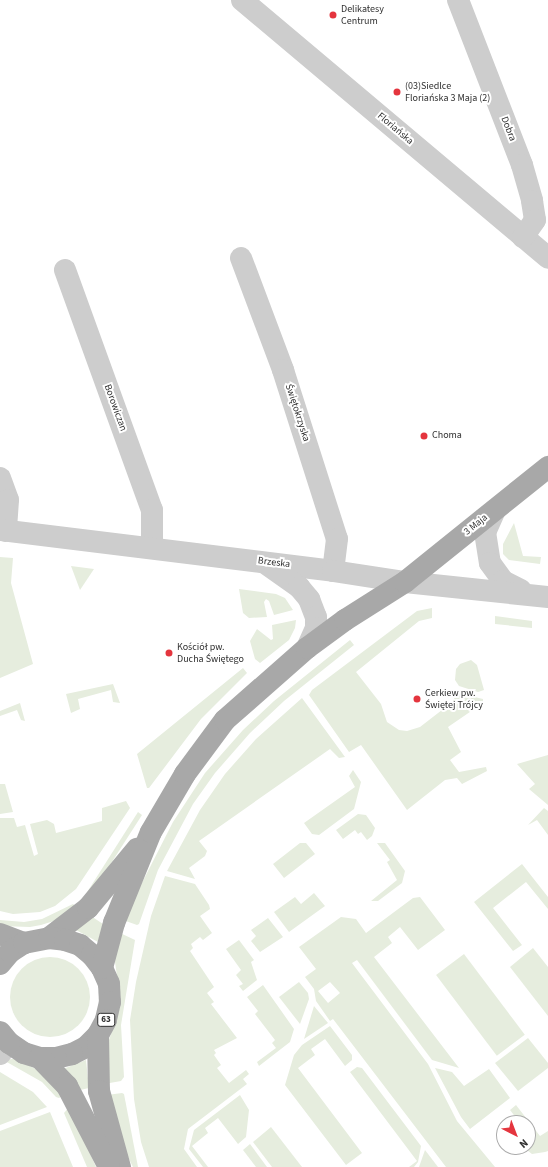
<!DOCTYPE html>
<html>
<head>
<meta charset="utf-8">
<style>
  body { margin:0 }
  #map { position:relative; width:548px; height:1167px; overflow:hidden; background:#fff; font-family:"Source Sans 3",sans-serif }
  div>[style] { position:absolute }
  .green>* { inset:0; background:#e6edde; transform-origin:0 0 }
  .round { border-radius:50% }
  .minor>* { height:22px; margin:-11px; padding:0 11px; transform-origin:11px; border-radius:11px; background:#cdcdcd }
  .major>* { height:22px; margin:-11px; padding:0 11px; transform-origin:11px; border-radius:11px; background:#a8a8a8 }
  .dots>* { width:11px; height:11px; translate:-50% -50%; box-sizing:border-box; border:2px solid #fff; border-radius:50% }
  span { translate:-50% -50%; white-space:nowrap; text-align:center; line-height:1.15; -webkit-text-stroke:4px #fff; paint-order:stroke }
  .shield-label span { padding:1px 3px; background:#fff; border:1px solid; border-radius:3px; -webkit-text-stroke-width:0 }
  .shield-label { font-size:9px; color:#303030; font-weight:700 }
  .poi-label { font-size:10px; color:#303030 }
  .left { translate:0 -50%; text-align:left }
  .street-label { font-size:10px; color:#303030 }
  .north { position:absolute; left:496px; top:1115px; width:40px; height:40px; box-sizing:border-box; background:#fff; border:1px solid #acacac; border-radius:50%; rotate:138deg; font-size:11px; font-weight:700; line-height:16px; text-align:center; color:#303030 }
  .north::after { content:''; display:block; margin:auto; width:14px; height:18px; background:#e4353e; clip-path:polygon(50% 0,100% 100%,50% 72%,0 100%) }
</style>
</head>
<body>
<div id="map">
  <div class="green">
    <div style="clip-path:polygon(514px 523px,523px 556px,541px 557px,540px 564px,509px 560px,503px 554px,503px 544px)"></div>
    <div style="clip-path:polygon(0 557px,13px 558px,11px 583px,33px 664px,0 678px)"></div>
    <div style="clip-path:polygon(71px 566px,94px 569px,80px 590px)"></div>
    <div style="clip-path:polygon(239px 589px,276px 594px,285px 598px,293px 610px,274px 615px,269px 601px,266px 599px,264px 602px,267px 617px,249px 618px,243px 613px)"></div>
    <div style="clip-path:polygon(432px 608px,432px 618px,419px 621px,356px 672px,381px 704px,387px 722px,399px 730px,407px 731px,420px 727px,451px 703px,458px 693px,483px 699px,483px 703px,448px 727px,461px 752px,450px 760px,459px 772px,486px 767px,487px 771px,462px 784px,457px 778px,445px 780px,407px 810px,361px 745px,349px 752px,309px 695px,312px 690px,417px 611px)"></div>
    <div style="clip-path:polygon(495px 616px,532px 621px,532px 628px,495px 624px)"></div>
    <div style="clip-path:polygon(296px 620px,295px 628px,289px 640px,260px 663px,255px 659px,250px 641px,257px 629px,271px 640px,273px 639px,272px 625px)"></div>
    <div style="clip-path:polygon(350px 640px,354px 645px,284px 701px,250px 733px,215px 773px,193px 804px,158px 870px,139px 924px,137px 925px,123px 920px,173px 822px,205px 773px,243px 730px,274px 701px)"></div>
    <div style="clip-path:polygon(471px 660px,477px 665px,484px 690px,478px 692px,459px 686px,455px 680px,456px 669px,460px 664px)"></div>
    <div style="clip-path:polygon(243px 668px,247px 673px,201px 719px,149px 788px,147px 788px,137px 754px)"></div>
    <div style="clip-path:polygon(113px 684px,120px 703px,113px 702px,111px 690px,78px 699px,80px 709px,71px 713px,66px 694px)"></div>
    <div style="clip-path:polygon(302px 698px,345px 757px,339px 758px,330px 749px,199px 841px,207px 851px,205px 856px,189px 868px,195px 879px,167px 871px,200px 810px,225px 774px,256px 739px)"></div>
    <div style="clip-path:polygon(20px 703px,25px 721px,21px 720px,17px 710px,0 716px,0 711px)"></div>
    <div style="clip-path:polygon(548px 755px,548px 805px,529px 789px,535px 784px,517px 764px)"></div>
    <div style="clip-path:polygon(353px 770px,361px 782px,354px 809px,319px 835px,312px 834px,304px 823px,355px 787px,349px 776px)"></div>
    <div style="clip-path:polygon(0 784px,5px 784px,13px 812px,0 814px)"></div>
    <div style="clip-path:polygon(126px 801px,130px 808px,76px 889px,55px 906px,40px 912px,13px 914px,0 911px,0 818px,14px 818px,17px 827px,25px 825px,34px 856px,38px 854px,30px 824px,47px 820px,54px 824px,56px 833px,102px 821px,102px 808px)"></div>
    <div style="clip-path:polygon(544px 808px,548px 811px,548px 835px,537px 820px,528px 825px)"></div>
    <div style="clip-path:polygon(138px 812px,142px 815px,99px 882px,84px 897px)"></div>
    <div style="clip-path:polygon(358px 814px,366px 815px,375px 828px,372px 836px,367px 840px,361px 832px,358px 834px,355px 830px,343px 839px,336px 830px)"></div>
    <div style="clip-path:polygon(300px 843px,306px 843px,315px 854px,284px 878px,273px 864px)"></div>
    <div style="clip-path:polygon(377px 843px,385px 843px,405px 871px,402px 883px,378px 901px,371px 901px,397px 880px,387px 862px,390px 860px)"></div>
    <div style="clip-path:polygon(522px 864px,548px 897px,548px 909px,526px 882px,493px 908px,522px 945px,513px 951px,474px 902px)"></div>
    <div style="clip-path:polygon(165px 876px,195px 884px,209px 905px,210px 909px,200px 916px,212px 933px,203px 940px,200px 937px,191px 944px,193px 948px,190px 951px,214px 987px,207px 993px,214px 1002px,211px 1004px,237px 1038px,214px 1050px,216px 1053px,214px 1055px,221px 1065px,217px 1068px,229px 1083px,246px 1070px,249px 1074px,243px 1079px,247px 1084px,188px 1129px,184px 1149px,197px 1167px,149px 1167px,141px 1142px,134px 1099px,130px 1020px,136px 982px,151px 916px)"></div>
    <div style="clip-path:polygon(314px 893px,325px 906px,289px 932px,274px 912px,295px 897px,301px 904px)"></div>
    <div style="clip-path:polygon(evenodd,420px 897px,445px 930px,418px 950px,400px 927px,388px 937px,392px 943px,374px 957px,459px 1068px,432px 1060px,357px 960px,352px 963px,428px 1064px,457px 1121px,495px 1167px,446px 1167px,333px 1019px,330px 1021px,316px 1001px,314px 989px,305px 977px,316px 969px,299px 947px,341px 917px,356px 919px,366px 933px,413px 898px,420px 897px,330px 982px,340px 993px,328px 1003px,318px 991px,330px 982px)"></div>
    <div style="clip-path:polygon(73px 904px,77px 907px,57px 920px,41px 925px,30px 927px,0 926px,0 920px,24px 922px,42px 919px)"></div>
    <div style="clip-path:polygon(91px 916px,103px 924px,98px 942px,76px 930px)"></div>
    <div style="clip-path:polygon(268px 918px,283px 937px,260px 952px,251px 941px,256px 936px,251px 930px)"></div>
    <div style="clip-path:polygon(118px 932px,135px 940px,121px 1025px,124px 1077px,121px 1081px,104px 1084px,108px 1043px,121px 1004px,114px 955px)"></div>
    <div style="clip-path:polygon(239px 940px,254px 960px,251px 962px,257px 980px,243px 991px,239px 986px,243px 984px,236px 975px,241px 970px,226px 949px)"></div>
    <div style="clip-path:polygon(533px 948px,548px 967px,548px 1016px,510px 967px)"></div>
    <div style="left:464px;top:954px;width:101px;height:35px;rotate:53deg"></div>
    <div class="round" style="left:10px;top:957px;width:80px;height:80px"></div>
    <div style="clip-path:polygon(299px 982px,308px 993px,309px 999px,300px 1024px,279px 997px)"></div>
    <div style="clip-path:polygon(263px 985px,294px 1029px,290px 1042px,259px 1066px,257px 1062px,276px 1048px,272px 1043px,275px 1040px,255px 1014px,258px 1011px,247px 997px)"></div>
    <div style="clip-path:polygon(314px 1006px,328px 1023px,304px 1039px)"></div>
    <div style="clip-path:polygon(330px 1026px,352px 1055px,352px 1060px,345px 1066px,325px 1039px,311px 1049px,315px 1055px,298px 1068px,362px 1153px,346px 1165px,285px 1085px,294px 1055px,302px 1045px)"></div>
    <div style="clip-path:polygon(528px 1038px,548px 1063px,548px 1068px,518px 1091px,495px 1063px)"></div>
    <div style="clip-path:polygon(11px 1059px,17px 1059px,45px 1074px,64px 1095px,59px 1098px,56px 1097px,42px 1082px,5px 1061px)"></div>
    <div style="clip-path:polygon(86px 1060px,89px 1088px,80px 1090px,63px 1069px)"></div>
    <div style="clip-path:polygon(357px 1067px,362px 1068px,421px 1146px,418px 1162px,414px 1167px,409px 1167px,417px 1161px,350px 1072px)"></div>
    <div style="clip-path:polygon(435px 1068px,452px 1072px,464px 1086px,489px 1069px,510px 1098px,470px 1129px,461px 1117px)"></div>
    <div style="clip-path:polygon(0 1072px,33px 1092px,47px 1107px,0 1125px)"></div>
    <div style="clip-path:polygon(122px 1093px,124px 1094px,138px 1167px,133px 1167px,124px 1149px,107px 1095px)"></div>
    <div style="clip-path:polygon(240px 1095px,249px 1110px,246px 1137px,238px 1144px,218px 1118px,205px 1128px,208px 1133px,192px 1146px,208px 1167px,203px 1167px,189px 1149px,194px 1130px)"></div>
    <div style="clip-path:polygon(516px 1105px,540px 1136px,548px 1131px,548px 1151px,545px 1152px,532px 1154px,523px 1147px,528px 1147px,528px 1143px,533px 1139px,528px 1133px,528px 1123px,520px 1123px,510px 1110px)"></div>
    <div style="clip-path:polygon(69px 1107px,96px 1167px,87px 1167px,64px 1113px)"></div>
    <div style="clip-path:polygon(50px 1112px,73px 1167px,0 1167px,0 1131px)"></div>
    <div style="clip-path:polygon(271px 1127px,302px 1167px,272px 1167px,253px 1142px)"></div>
    <div style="clip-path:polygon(250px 1144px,267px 1167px,256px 1167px,243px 1150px)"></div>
    <div style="clip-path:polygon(425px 1150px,438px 1167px,419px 1167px)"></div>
  </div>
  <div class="minor">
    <div style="left:242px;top:0;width:400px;rotate:40.1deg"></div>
    <div style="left:458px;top:0;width:177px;rotate:68.8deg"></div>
    <div style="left:522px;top:165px;width:37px;rotate:74deg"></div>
    <div style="left:532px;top:201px;width:19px;rotate:81deg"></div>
    <div style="left:535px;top:220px;width:21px;rotate:125deg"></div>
    <div style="left:241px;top:258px;width:120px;rotate:69.4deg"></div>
    <div style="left:283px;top:370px;width:177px;rotate:72.3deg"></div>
    <div style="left:337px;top:539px;width:32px;rotate:97deg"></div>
    <div style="left:65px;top:270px;width:255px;rotate:70.1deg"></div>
    <div style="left:152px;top:510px;width:38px;rotate:90deg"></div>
    <div style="left:0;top:478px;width:23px;rotate:70deg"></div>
    <div style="left:8px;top:500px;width:31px;rotate:94deg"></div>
    <div style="left:495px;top:510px;width:24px;rotate:114deg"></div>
    <div style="left:485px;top:532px;width:31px;rotate:81deg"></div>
    <div style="left:490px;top:563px;width:22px;rotate:54deg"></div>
    <div style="left:503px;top:581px;width:20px;rotate:27deg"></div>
    <div style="left:0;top:530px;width:336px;rotate:7deg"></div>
    <div style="left:333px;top:571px;width:73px;rotate:8.7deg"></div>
    <div style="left:405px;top:582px;width:144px;rotate:6deg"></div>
    <div style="left:265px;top:563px;width:42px;rotate:35.2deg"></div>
    <div style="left:299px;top:587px;width:16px;rotate:50deg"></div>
    <div style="left:309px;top:599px;width:19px;rotate:69deg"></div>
    <div style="left:316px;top:617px;width:11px;rotate:90deg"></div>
    <div style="left:316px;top:628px;width:22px;rotate:114deg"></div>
    <div style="left:0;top:1054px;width:14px;rotate:-51deg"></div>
  </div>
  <div class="major">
    <div style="left:0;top:934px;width:26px;rotate:21deg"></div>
    <div style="left:49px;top:938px;width:49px;rotate:-37.6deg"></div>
    <div style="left:88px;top:908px;width:77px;rotate:-50.3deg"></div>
    <div style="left:0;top:964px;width:16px;rotate:-50deg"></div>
    <div style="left:10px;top:952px;width:17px;rotate:-33deg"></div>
    <div style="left:24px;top:943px;width:25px;rotate:-11deg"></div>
    <div style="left:49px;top:938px;width:16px;rotate:7deg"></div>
    <div style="left:65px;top:940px;width:16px;rotate:18deg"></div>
    <div style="left:80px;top:945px;width:16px;rotate:40deg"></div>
    <div style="left:92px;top:955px;width:16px;rotate:52deg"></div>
    <div style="left:102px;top:968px;width:17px;rotate:66deg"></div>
    <div style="left:109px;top:984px;width:18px;rotate:87deg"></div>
    <div style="left:110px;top:1002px;width:18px;rotate:103deg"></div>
    <div style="left:106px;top:1020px;width:17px;rotate:118deg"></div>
    <div style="left:98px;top:1035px;width:17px;rotate:135deg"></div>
    <div style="left:86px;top:1047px;width:16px;rotate:153deg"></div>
    <div style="left:72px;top:1054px;width:16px;rotate:166deg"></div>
    <div style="left:56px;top:1058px;width:16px;rotate:180deg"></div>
    <div style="left:40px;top:1058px;width:17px;rotate:-163deg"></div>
    <div style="left:24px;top:1053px;width:18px;rotate:-146deg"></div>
    <div style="left:9px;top:1043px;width:14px;rotate:-129deg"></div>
    <div style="left:102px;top:968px;width:47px;rotate:-75.1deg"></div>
    <div style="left:114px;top:923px;width:98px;rotate:-67.9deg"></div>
    <div style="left:151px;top:832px;width:67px;rotate:-59.6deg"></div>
    <div style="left:185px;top:774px;width:67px;rotate:-53.5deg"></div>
    <div style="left:225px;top:720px;width:109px;rotate:-41.3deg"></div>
    <div style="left:307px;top:648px;width:47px;rotate:-36.4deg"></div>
    <div style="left:345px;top:620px;width:71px;rotate:-32.3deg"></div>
    <div style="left:405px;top:582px;width:184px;rotate:-38.8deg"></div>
    <div style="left:98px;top:1035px;width:56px;rotate:89deg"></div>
    <div style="left:99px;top:1091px;width:79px;rotate:74.6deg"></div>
    <div style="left:40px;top:1058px;width:39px;rotate:46deg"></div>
    <div style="left:67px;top:1086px;width:91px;rotate:62.6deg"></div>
  </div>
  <div class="dots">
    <div style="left:333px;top:15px;background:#e4353e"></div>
    <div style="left:397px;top:92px;background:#e4353e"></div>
    <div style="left:424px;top:436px;background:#e4353e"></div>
    <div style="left:169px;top:653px;background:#e4353e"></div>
    <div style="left:417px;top:699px;background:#e4353e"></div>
  </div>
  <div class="shield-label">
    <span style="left:106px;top:1020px">63</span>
  </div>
  <div class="poi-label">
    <span class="left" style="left:341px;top:15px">Delikatesy<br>Centrum</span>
    <span class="left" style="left:405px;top:92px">(03)Siedlce<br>Floriańska 3 Maja (2)</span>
    <span class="left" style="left:432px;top:436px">Choma</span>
    <span class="left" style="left:177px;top:653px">Kościół pw.<br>Ducha Świętego</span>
    <span class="left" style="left:425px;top:699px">Cerkiew pw.<br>Świętej Trójcy</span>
  </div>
  <div class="street-label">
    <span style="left:395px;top:129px;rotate:40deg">Floriańska</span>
    <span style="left:508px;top:129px;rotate:69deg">Dobra</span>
    <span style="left:115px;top:408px;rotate:70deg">Borowiczan</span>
    <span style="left:297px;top:413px;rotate:72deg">Świętokrzyska</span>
    <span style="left:476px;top:525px;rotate:-39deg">3 Maja</span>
    <span style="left:274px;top:563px;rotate:7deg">Brzeska</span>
  </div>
  <div class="north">N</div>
</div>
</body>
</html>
